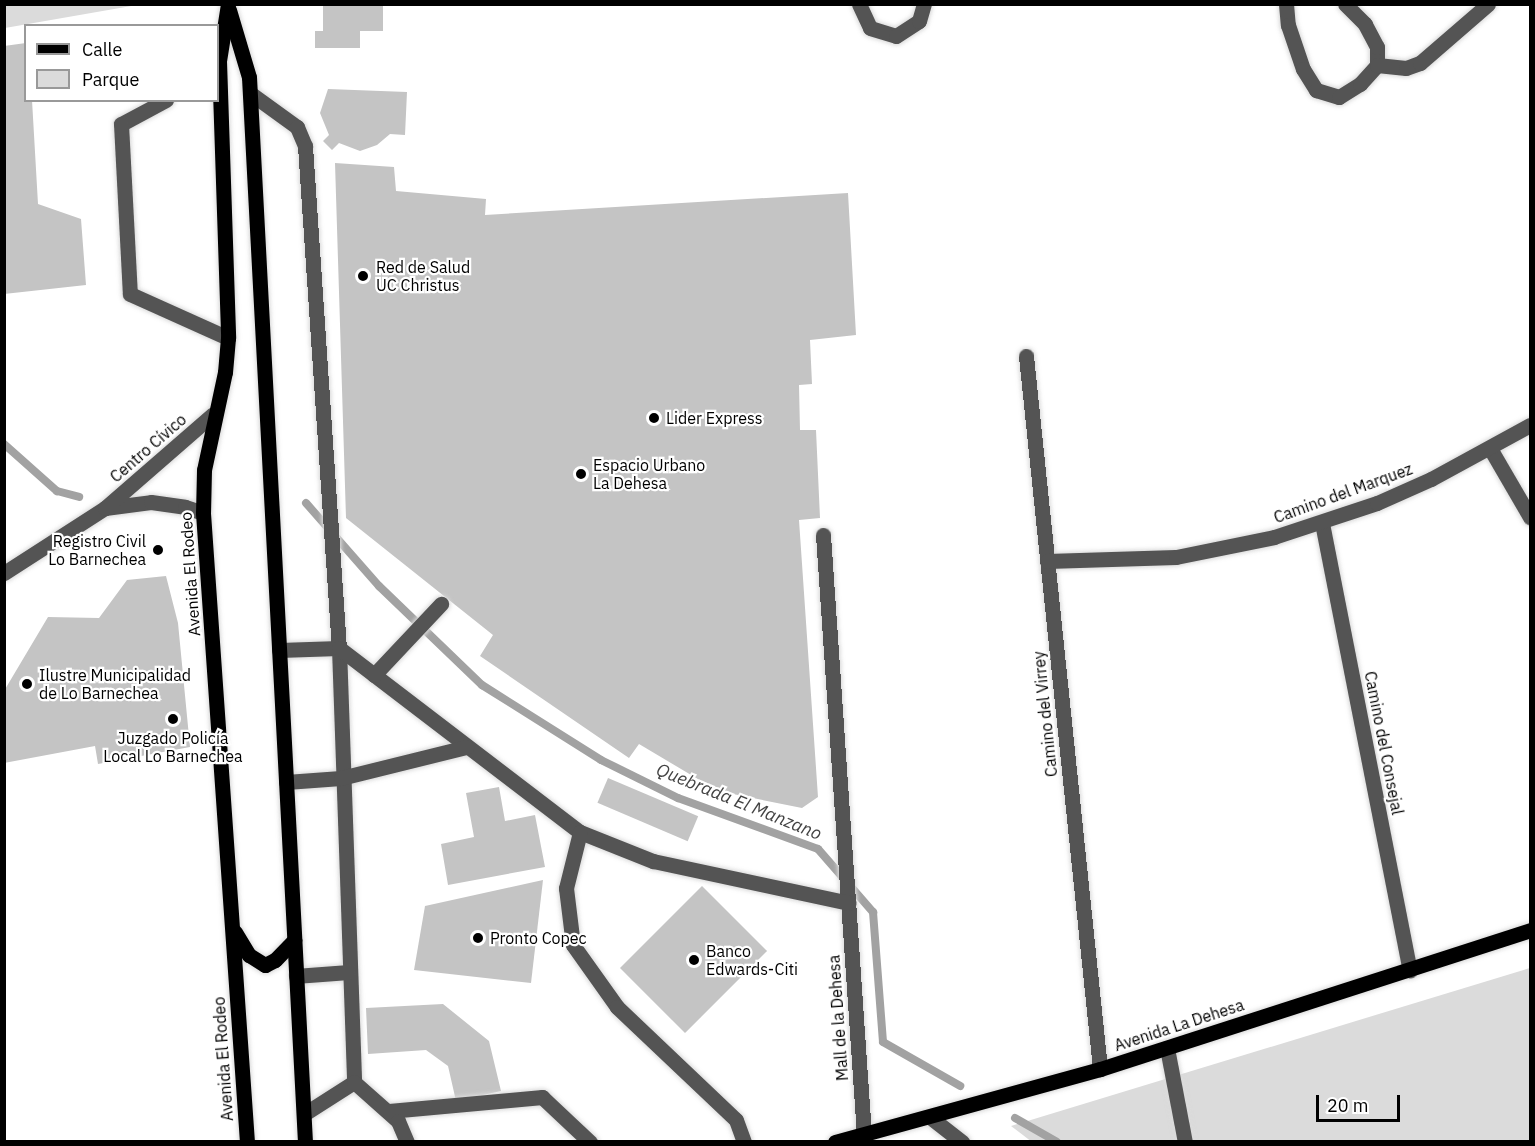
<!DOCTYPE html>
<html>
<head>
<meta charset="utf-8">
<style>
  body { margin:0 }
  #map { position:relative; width:1535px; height:1146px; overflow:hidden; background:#fff; font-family:"IBM Plex Sans",sans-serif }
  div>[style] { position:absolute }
  .green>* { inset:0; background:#dbdbdb }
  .stream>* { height:8px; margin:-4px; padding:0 4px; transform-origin:4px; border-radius:4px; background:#a2a2a2 }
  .building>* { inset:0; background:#c4c4c4; transform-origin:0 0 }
  .roads { filter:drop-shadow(0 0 2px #dbdbdb) drop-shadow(0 0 2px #dbdbdb) }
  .minor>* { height:15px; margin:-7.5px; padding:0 7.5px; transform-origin:7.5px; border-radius:7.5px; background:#545454 }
  .major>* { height:15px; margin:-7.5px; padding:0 7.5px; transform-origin:7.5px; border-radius:7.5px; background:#000 }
  .dots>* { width:16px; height:16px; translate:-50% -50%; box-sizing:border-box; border:3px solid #fff; border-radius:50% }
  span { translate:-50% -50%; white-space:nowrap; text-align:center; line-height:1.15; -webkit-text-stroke:4.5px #fff; paint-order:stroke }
  .poi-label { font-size:16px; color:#000 }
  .left { translate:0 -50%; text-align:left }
  .right { translate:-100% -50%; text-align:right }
  .street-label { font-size:16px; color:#000 }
  .water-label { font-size:18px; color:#434343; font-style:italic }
  .frame { position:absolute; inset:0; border:6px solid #000; pointer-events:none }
  .legend { position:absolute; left:24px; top:24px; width:195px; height:78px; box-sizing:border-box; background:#fff; border:2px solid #999; margin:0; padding:8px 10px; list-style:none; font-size:18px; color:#000 }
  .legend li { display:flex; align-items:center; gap:12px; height:30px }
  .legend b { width:30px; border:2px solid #999 }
  .scale { position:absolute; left:1316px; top:1095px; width:84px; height:27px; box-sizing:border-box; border:3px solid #000; border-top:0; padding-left:8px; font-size:18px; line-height:21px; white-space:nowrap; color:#000; -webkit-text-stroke:4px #fff; paint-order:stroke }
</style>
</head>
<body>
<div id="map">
  <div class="green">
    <div style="clip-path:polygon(5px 4px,137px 4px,137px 5px,5px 28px)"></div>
    <div style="clip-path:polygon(1530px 968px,1530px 1141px,1032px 1142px,1011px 1126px)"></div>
  </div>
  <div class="stream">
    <div style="left:4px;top:444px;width:71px;rotate:41.6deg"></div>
    <div style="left:57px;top:491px;width:23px;rotate:15deg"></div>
    <div style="left:306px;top:503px;width:111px;rotate:48.7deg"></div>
    <div style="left:379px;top:586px;width:143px;rotate:43.9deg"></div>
    <div style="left:482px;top:685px;width:141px;rotate:32.2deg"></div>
    <div style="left:601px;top:760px;width:86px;rotate:26.3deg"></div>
    <div style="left:678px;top:798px;width:149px;rotate:20deg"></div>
    <div style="left:818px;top:849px;width:84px;rotate:48.9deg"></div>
    <div style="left:873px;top:912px;width:130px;rotate:85.6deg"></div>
    <div style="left:883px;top:1042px;width:89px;rotate:29.7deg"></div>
    <div style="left:1015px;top:1118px;width:48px;rotate:29.7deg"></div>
  </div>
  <div class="building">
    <div style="clip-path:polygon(323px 4px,383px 4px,383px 31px,360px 31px,360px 48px,315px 48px,315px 31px,323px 31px)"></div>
    <div style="clip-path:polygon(26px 43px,26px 100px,32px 100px,38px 204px,81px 219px,86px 285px,4px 294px,4px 46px)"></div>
    <div style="clip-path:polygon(328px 89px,407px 92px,405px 135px,390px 134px,377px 145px,360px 151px,339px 143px,332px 150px,323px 141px,329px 135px,320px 113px)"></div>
    <div style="clip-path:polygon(335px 163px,394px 167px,396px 191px,486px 199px,485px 215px,848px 193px,856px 335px,810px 340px,812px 384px,799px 385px,800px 430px,816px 430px,820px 518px,799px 520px,818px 797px,802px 808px,718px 791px,639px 744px,629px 758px,480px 656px,493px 635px,346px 518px)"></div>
    <div style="clip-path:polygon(166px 576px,178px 623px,190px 747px,98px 764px,95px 746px,4px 763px,4px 691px,48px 617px,99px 618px,127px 580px)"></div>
    <div style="left:608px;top:778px;width:98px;height:27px;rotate:23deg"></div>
    <div style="clip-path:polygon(499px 787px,505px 821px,535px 815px,545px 867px,448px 885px,441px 844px,474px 837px,466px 793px)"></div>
    <div style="clip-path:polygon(543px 880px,531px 983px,414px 970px,425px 906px)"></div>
    <div style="left:702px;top:886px;width:92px;height:116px;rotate:45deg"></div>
    <div style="clip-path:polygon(443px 1004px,489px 1041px,501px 1091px,456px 1101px,448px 1066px,426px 1050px,368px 1054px,366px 1008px)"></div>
  </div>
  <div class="roads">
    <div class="minor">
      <div style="left:859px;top:4px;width:26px;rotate:65deg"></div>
      <div style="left:870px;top:28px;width:27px;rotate:17deg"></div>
      <div style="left:896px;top:36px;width:27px;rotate:-33deg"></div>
      <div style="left:919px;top:21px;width:18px;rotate:-74deg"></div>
      <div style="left:1286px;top:4px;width:21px;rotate:85deg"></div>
      <div style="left:1288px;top:25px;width:46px;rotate:71.2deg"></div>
      <div style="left:1303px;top:69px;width:25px;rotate:58deg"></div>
      <div style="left:1316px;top:90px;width:24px;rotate:17deg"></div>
      <div style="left:1339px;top:97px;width:25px;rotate:-32deg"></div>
      <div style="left:1360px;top:84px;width:25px;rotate:-48deg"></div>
      <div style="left:1377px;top:65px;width:18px;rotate:-90deg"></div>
      <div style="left:1377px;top:47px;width:26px;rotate:-118deg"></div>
      <div style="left:1365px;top:24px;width:28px;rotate:-135deg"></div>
      <div style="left:1377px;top:65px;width:29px;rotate:6deg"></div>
      <div style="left:1406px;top:68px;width:15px;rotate:-20deg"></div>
      <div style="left:1420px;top:63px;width:90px;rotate:-40.9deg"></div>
      <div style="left:250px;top:93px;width:58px;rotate:35.9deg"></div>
      <div style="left:297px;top:127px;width:21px;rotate:67deg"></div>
      <div style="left:305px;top:146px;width:503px;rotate:86.13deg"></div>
      <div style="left:339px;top:648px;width:434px;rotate:88deg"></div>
      <div style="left:166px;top:100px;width:51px;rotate:151.9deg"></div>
      <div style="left:121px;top:124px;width:170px;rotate:87deg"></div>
      <div style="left:130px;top:294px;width:107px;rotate:24.2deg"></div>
      <div style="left:1026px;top:356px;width:717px;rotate:84.07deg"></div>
      <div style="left:1491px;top:450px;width:78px;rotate:59.8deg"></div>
      <div style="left:105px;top:508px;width:46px;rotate:-7.4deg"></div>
      <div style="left:151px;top:502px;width:34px;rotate:8deg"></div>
      <div style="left:185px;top:507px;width:19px;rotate:18deg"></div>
      <div style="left:1322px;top:523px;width:456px;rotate:78.9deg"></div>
      <div style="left:823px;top:535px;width:601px;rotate:86.09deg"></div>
      <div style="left:1047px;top:561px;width:129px;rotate:-1.8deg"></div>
      <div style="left:1176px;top:557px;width:100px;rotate:-11.5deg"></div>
      <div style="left:1274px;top:537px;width:108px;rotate:-18.3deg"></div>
      <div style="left:1377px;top:503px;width:59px;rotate:-24deg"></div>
      <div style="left:1431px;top:479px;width:113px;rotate:-28.6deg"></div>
      <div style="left:4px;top:573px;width:120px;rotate:-32.8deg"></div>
      <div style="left:105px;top:508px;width:143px;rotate:-41deg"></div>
      <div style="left:279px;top:650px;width:60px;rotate:-1.9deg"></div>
      <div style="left:339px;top:648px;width:303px;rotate:37.4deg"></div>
      <div style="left:580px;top:832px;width:79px;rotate:21.7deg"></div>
      <div style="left:653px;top:861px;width:200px;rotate:12.1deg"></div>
      <div style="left:374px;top:675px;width:98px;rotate:-46.7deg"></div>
      <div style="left:286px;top:782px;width:55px;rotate:-4.2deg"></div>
      <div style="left:341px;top:778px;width:129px;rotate:-13.9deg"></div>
      <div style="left:580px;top:832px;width:58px;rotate:104deg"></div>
      <div style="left:566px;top:888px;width:57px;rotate:83deg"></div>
      <div style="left:573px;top:945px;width:76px;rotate:54.6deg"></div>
      <div style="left:617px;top:1007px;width:164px;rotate:43.5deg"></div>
      <div style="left:736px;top:1120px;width:23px;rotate:70deg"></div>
      <div style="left:296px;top:976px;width:52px;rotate:-4.4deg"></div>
      <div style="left:1167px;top:1048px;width:96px;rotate:79.2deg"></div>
      <div style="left:389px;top:1111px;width:154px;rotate:-5.2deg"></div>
      <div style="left:542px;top:1097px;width:66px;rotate:43.2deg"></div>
      <div style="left:304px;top:1114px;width:59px;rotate:-32.6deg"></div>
      <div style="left:354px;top:1082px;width:59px;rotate:41.6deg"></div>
      <div style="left:398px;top:1121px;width:23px;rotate:67deg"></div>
      <div style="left:930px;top:1117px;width:41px;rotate:38deg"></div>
    </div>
    <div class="major">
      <div style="left:228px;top:4px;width:58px;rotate:99deg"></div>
      <div style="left:219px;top:61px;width:277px;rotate:88.1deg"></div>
      <div style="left:228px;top:338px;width:34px;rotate:95deg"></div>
      <div style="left:225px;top:372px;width:100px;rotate:102.1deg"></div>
      <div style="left:204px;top:470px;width:43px;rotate:91.3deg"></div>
      <div style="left:203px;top:513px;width:631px;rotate:86deg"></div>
      <div style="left:229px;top:10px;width:70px;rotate:73.4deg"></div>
      <div style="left:249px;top:77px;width:1066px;rotate:86.99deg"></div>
      <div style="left:235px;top:932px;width:27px;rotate:59deg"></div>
      <div style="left:249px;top:955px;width:19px;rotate:32deg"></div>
      <div style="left:265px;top:965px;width:11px;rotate:-27deg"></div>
      <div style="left:275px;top:960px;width:28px;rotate:-46deg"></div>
      <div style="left:835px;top:1142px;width:275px;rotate:-15.4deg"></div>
      <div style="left:1100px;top:1069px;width:452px;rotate:-17.9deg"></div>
    </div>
  </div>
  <div class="dots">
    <div style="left:363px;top:276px;background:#000"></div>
    <div style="left:654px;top:418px;background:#000"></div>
    <div style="left:581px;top:474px;background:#000"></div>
    <div style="left:158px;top:550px;background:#000"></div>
    <div style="left:27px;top:684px;background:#000"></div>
    <div style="left:173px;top:719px;background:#000"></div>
    <div style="left:478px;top:938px;background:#000"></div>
    <div style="left:694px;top:960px;background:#000"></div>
  </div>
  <div class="poi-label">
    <span class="left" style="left:376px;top:276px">Red de Salud<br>UC Christus</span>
    <span class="left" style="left:666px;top:418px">Lider Express</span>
    <span class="left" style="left:593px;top:474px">Espacio Urbano<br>La Dehesa</span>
    <span class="right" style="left:146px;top:550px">Registro Civil<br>Lo Barnechea</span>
    <span class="left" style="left:39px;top:684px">Ilustre Municipalidad<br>de Lo Barnechea</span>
    <span style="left:173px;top:747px">Juzgado Policía<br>Local Lo Barnechea</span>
    <span class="left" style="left:490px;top:938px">Pronto Copec</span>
    <span class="left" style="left:706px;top:960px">Banco<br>Edwards-Citi</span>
  </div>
  <div class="street-label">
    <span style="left:148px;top:448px;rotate:-41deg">Centro Cívico</span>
    <span style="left:1343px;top:493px;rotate:-20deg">Camino del Marquez</span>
    <span style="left:190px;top:574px;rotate:-94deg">Avenida El Rodeo</span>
    <span style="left:1045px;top:714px;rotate:-96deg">Camino del Virrey</span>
    <span style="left:1384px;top:743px;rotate:79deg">Camino del Consejal</span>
    <span style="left:838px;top:1018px;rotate:-94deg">Mall de la Dehesa</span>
    <span style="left:1179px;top:1025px;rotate:-18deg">Avenida La Dehesa</span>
    <span style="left:223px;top:1059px;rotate:-94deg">Avenida El Rodeo</span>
  </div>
  <div class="water-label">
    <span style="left:739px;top:802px;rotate:22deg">Quebrada El Manzano</span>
  </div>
  <div class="frame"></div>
  <ul class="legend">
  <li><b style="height:8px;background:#000"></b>Calle</li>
  <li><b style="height:16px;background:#dbdbdb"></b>Parque</li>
  </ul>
  <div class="scale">20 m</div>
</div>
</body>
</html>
